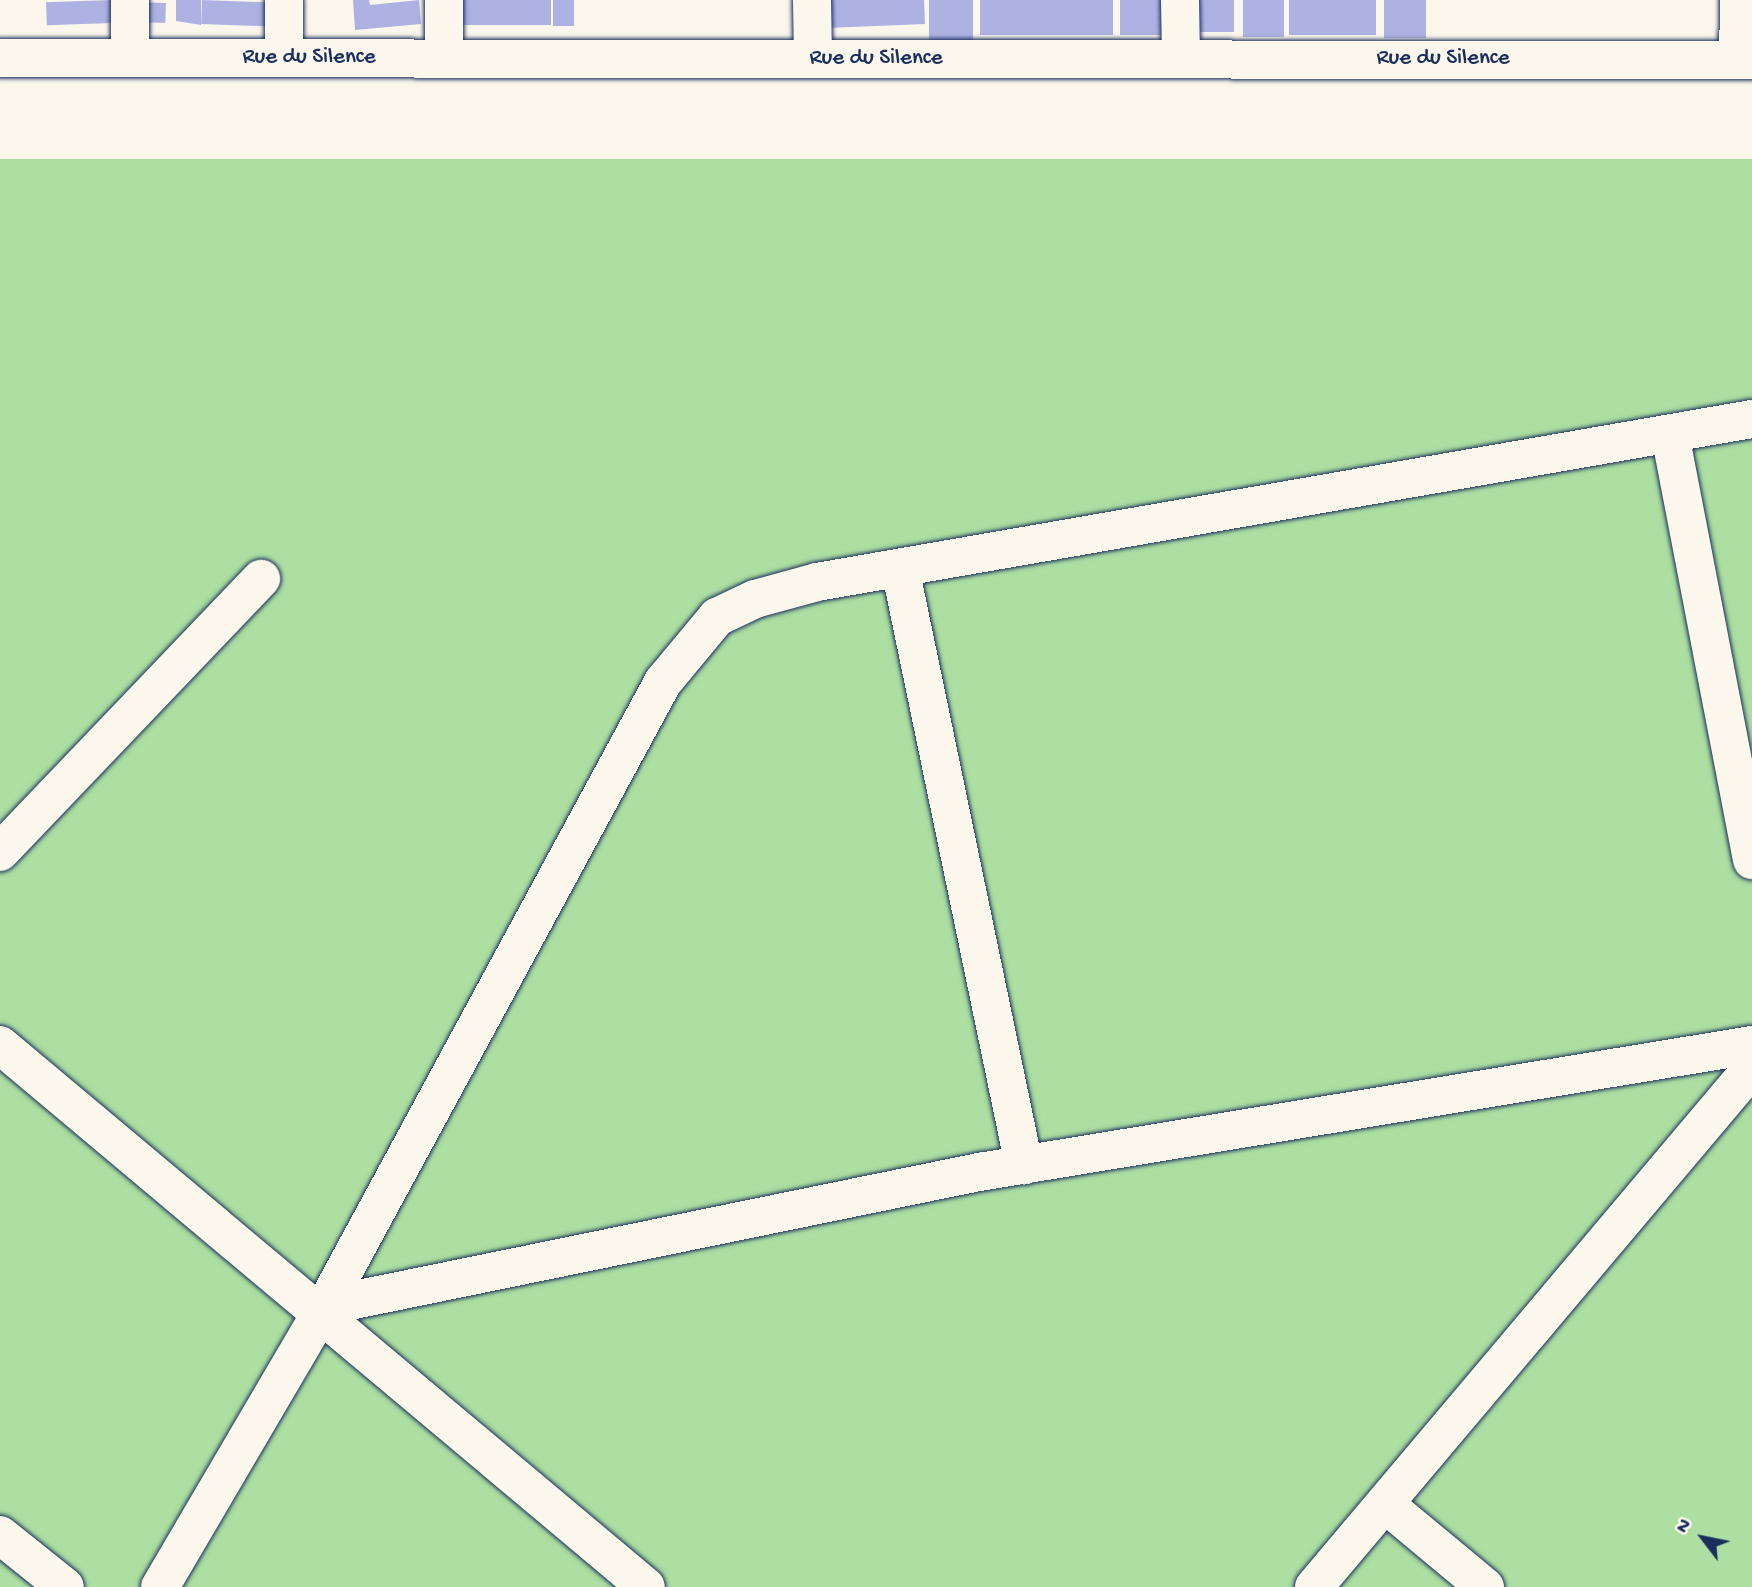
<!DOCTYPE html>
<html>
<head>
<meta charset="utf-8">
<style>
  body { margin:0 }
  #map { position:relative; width:1752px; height:1587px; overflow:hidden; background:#fbf7ec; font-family:"Gochi Hand",sans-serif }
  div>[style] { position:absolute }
  .green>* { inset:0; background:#acdfa1; transform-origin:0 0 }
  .building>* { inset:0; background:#aeb2e3; transform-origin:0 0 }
  .roads { filter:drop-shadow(0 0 2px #1b2f5e) drop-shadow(0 0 2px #1b2f5e) }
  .minor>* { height:38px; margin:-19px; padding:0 19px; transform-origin:19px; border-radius:19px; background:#fbf7ec }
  span { translate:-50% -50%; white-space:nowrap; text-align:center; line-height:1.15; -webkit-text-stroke:5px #fbf7ec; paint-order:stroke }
  .street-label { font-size:23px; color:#1b2f5e }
  .north { position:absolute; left:1668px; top:1503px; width:70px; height:70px; -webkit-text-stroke:5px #fbf7ec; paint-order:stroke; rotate:302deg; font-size:19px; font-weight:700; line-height:28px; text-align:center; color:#1b2f5e }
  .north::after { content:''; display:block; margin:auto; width:24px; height:32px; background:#1b2f5e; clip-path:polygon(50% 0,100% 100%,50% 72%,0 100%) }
</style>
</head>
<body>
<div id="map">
  <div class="green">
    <div style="left:0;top:159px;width:1752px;height:1428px"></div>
  </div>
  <div class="building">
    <div style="left:111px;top:0;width:23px;height:65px;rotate:88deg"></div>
    <div style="clip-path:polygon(176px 0,201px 0,201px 25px,176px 21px)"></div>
    <div style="left:202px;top:0;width:64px;height:24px;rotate:2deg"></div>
    <div style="clip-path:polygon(353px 0,369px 0,370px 5px,419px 0,421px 24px,355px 30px)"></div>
    <div style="left:453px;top:0;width:98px;height:25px"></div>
    <div style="left:553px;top:0;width:21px;height:26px"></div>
    <div style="clip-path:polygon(825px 0,924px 0,925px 24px,826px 28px)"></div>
    <div style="left:929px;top:0;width:44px;height:43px"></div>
    <div style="left:980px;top:0;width:133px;height:35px"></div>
    <div style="left:1120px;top:0;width:48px;height:35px"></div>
    <div style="left:1190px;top:0;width:44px;height:32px"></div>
    <div style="left:1243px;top:0;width:41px;height:37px"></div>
    <div style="left:1289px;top:0;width:87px;height:35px"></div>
    <div style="left:1384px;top:0;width:42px;height:38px"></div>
    <div style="left:135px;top:2px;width:31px;height:20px;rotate:2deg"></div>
  </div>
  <div class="roads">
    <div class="minor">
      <div style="left:130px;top:0;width:58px;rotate:90deg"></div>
      <div style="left:812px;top:0;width:59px;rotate:89deg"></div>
      <div style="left:1180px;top:0;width:59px;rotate:89deg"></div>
      <div style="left:0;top:58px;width:1752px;rotate:0.07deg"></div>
      <div style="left:284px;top:58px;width:58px;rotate:-90deg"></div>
      <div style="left:444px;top:59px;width:59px;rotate:-90deg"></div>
      <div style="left:1738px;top:60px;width:60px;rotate:-89deg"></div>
      <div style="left:1670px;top:434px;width:434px;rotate:79.1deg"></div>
      <div style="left:900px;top:568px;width:610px;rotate:78.27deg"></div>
      <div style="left:0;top:852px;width:378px;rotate:-46.3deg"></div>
      <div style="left:0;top:1045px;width:843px;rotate:40deg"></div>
      <div style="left:325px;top:1306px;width:668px;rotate:-11.58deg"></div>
      <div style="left:979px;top:1172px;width:783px;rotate:-9.33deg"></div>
      <div style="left:1385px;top:1504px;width:130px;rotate:39.7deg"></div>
      <div style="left:0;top:1535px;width:83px;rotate:38.7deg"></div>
      <div style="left:160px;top:1587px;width:326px;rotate:-59.6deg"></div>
      <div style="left:325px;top:1306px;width:710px;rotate:-61.56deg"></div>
      <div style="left:663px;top:682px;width:85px;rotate:-50.3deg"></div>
      <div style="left:717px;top:617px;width:42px;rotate:-25.3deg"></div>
      <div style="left:755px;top:599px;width:64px;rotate:-15.3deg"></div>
      <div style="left:817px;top:582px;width:949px;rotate:-9.89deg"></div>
      <div style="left:1314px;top:1587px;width:679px;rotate:-49.84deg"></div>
    </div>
  </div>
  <div class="street-label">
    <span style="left:309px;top:58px">Rue du Silence</span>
    <span style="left:876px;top:59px">Rue du Silence</span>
    <span style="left:1443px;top:59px">Rue du Silence</span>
  </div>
  <div class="north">N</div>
</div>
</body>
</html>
